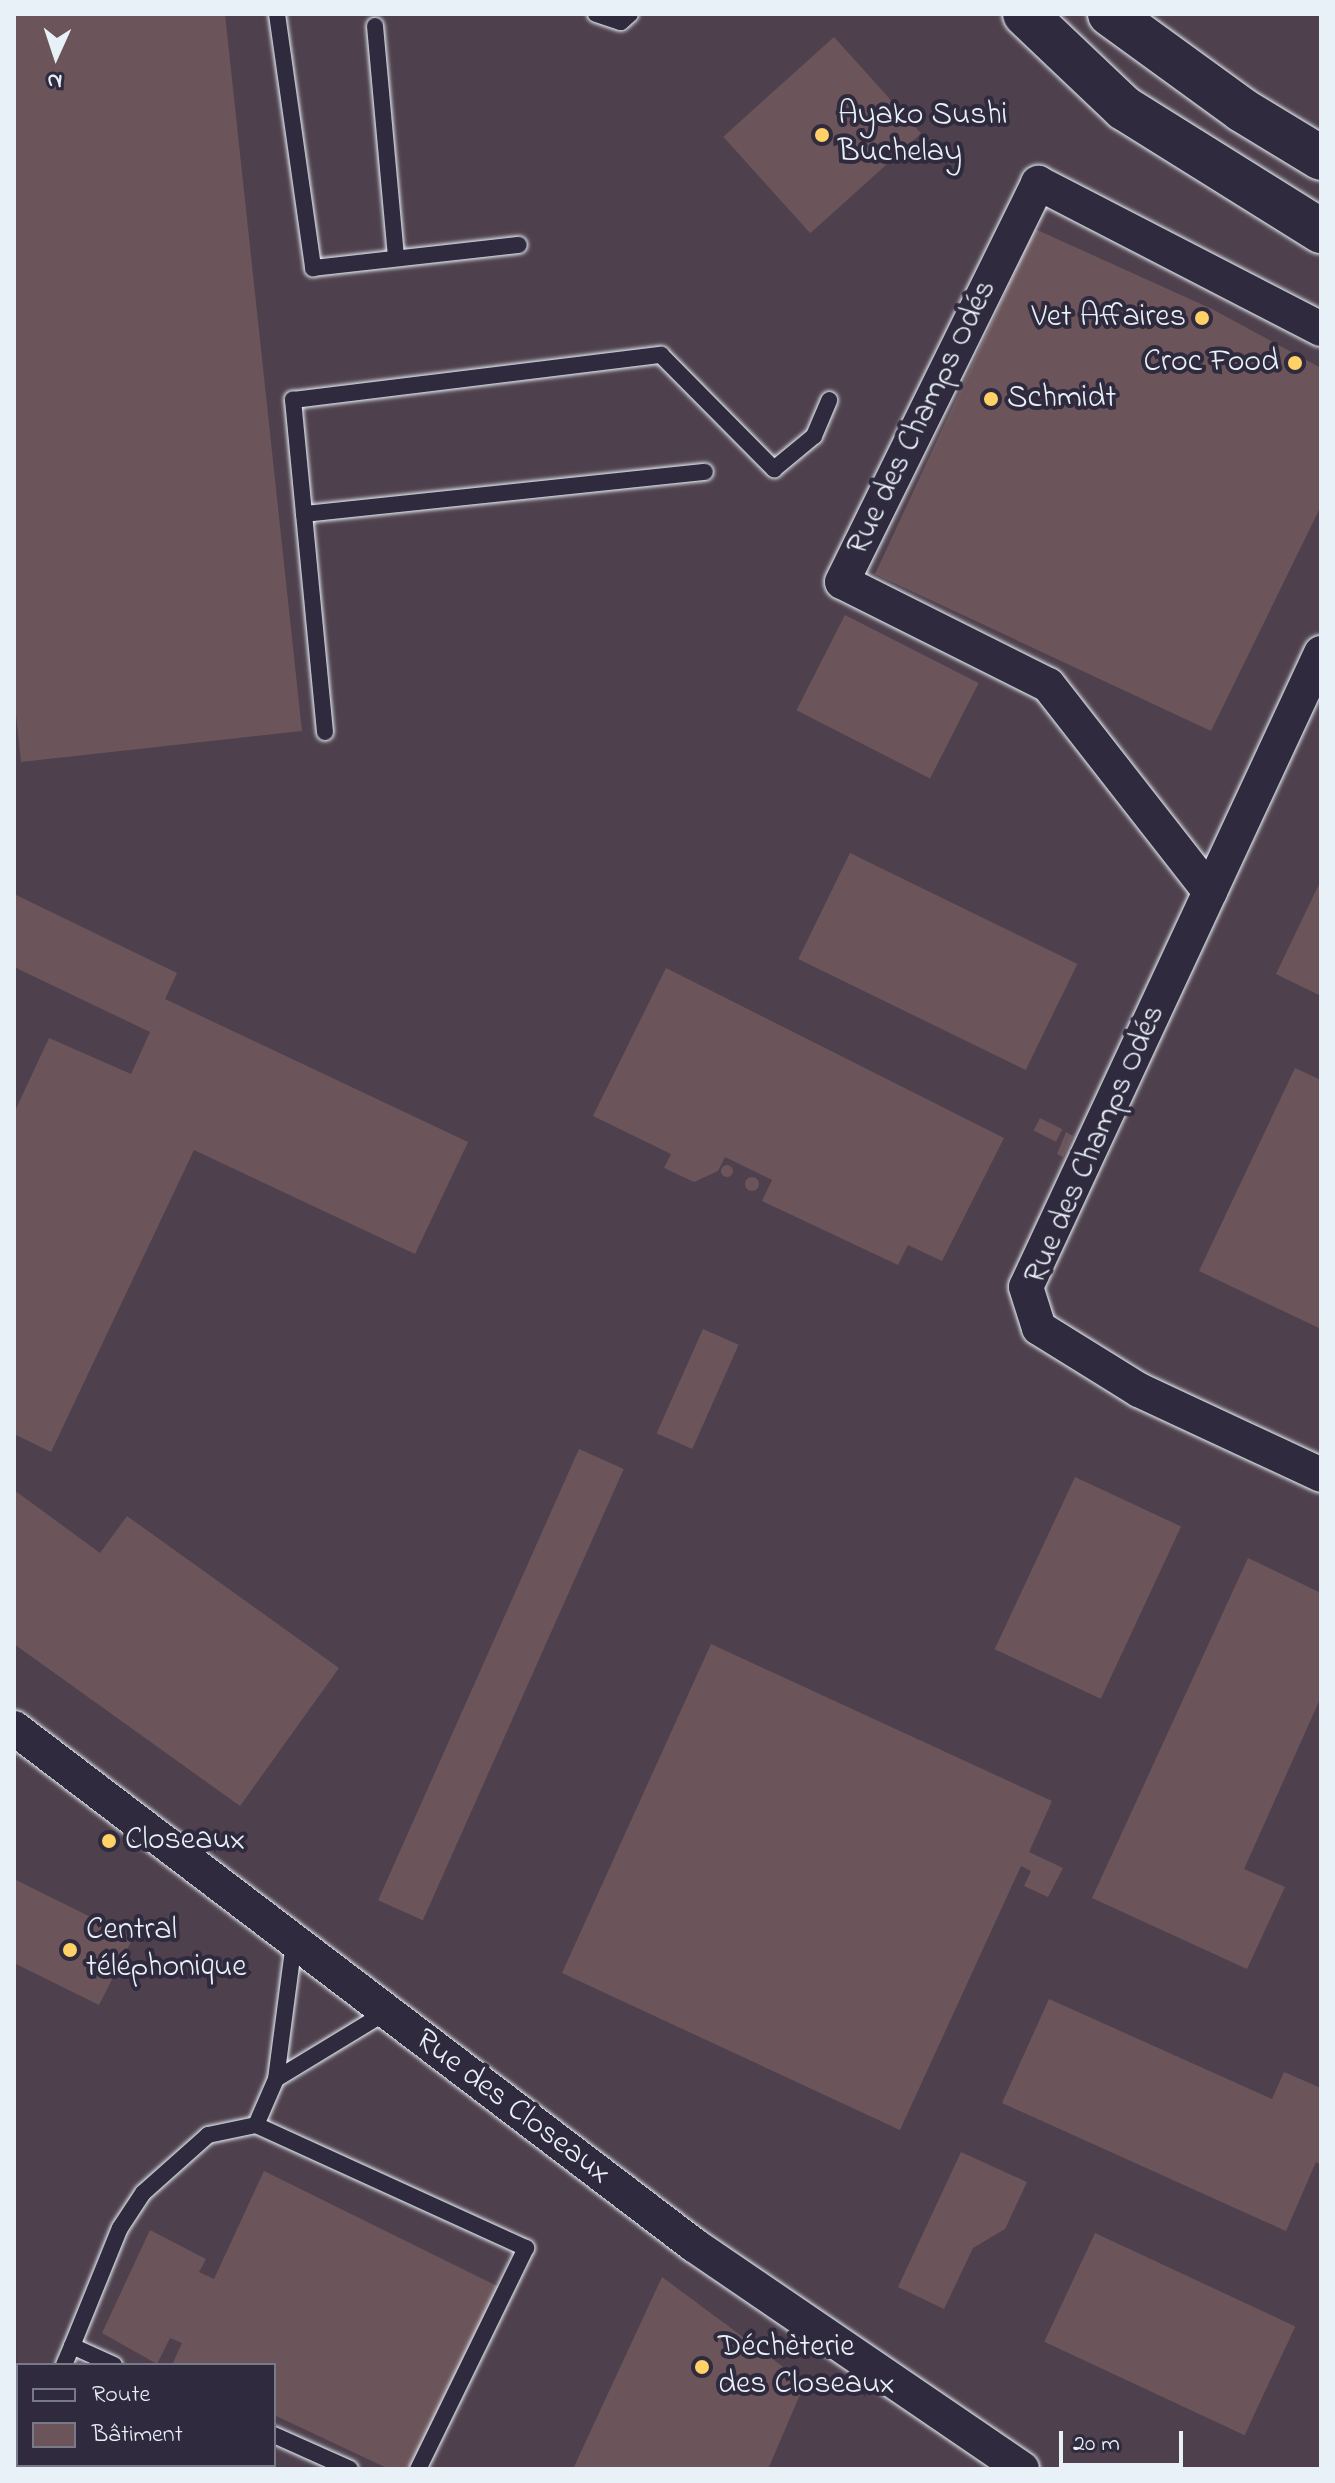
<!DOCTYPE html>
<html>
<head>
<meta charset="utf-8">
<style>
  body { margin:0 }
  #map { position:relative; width:1335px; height:2483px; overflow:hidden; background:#413746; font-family:"Indie Flower",sans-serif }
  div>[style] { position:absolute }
  .built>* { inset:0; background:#4e404c }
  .building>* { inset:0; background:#6b555a; transform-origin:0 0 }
  .round { border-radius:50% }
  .roads { filter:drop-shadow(0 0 2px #e8f1f8) drop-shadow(0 0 2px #e8f1f8) }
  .lane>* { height:16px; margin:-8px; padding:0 8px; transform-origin:8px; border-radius:8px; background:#2f2a3d }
  .street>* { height:34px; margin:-17px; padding:0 17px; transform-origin:17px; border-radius:17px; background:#2f2a3d }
  .primary>* { height:44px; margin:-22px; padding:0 22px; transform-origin:22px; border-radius:22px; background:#2f2a3d }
  .dots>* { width:22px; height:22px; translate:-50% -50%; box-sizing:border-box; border:4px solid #2f2a3d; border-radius:50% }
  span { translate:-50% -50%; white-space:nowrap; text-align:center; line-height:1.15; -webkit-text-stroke:8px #2f2a3d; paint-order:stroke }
  .poi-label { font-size:32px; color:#e8f1f8 }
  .left { translate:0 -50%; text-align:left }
  .right { translate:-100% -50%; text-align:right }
  .street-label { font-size:32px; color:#e8f1f8 }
  .frame { position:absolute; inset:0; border:16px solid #e8f1f8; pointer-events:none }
  .legend { position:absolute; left:16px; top:2363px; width:260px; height:104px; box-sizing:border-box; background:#2f2a3d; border:2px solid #797a88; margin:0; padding:10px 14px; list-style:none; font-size:24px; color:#e8f1f8 }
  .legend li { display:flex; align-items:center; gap:16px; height:40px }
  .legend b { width:40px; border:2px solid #797a88 }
  .north { position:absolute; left:16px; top:16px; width:80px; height:80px; -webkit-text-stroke:6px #2f2a3d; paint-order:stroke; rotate:183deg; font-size:22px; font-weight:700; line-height:32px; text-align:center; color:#e8f1f8 }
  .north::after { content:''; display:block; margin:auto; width:28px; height:36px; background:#e8f1f8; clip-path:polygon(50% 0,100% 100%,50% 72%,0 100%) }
  .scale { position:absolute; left:1059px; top:2431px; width:124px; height:36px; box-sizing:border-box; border:4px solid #e8f1f8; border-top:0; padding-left:10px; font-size:24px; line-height:28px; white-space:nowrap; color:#e8f1f8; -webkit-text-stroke:6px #2f2a3d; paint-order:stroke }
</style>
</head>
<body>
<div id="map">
  <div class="built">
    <div style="clip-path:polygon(evenodd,14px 14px,1321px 14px,1321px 2469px,14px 2469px,14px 14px,18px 2365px,274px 2365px,274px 2465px,18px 2465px,18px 2365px)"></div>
  </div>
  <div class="building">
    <div style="clip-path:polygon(14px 14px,225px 14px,302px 731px,21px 762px,14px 695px)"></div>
    <div style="left:834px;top:37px;width:130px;height:149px;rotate:48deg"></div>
    <div style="clip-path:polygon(1035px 229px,1212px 309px,1321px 368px,1321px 506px,1211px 731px,875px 574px)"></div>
    <div style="left:845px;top:615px;width:150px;height:107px;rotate:27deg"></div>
    <div style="left:850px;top:853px;width:253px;height:118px;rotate:26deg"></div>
    <div style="clip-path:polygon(1321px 880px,1321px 996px,1276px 974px)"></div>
    <div style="clip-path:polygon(14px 894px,177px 973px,165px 999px,468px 1142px,415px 1254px,194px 1150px,51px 1452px,14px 1434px,14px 1113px,49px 1038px,131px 1074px,150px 1032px,14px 967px)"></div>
    <div style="clip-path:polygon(666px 968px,1004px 1138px,942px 1261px,908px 1245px,898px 1265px,762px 1201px,772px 1180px,725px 1157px,718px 1171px,694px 1182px,664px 1168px,671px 1154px,593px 1116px)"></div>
    <div style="clip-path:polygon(1295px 1068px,1321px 1080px,1321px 1329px,1199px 1271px)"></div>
    <div style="left:1040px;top:1118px;width:25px;height:14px;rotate:27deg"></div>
    <div style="clip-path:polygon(1066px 1132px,1073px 1136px,1063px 1157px,1057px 1154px)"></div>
    <div class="round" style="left:721px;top:1165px;width:12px;height:12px"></div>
    <div class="round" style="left:745px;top:1177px;width:14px;height:14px"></div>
    <div style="left:703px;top:1329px;width:39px;height:114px;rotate:24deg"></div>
    <div style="left:579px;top:1449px;width:49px;height:494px;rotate:24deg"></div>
    <div style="left:1075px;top:1477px;width:117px;height:190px;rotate:25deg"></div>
    <div style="clip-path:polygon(14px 1490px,100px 1553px,127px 1516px,339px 1668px,240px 1806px,14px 1644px)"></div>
    <div style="clip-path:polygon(1248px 1558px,1321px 1593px,1321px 1697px,1244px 1869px,1285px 1887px,1247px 1969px,1092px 1898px)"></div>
    <div style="clip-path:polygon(711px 1644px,1052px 1801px,1029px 1852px,1063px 1868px,1048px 1897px,1024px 1886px,1031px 1871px,1021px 1866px,900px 2130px,562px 1973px)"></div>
    <div style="clip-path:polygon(14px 1879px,133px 1938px,99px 2005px,14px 1963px)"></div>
    <div style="clip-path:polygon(1049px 1999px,1272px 2099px,1284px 2072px,1321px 2088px,1321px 2165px,1316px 2162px,1286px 2231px,1002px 2103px)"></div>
    <div style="clip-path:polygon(961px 2152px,1027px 2182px,1005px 2229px,973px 2248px,944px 2309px,898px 2287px)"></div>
    <div style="clip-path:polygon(264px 2171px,499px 2287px,410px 2469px,389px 2469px,274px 2415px,274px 2365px,172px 2365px,182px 2343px,170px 2338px,157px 2364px,102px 2333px,150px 2230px,206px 2259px,199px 2272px,214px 2279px)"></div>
    <div style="left:1095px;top:2233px;width:221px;height:120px;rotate:25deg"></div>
    <div style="clip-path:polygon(662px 2277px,805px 2383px,768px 2469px,573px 2469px)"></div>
  </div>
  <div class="roads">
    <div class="lane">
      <div style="left:277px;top:14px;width:257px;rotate:81.9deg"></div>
      <div style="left:313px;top:268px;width:207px;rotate:-6.4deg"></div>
      <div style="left:596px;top:14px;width:26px;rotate:18deg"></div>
      <div style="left:621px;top:22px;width:12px;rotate:-42deg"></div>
      <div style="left:375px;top:26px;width:233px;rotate:84.8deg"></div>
      <div style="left:304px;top:514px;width:403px;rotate:-6deg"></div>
      <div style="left:325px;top:732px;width:334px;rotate:-95.5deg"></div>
      <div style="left:293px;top:400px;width:371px;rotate:-7deg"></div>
      <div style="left:661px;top:355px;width:161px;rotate:45.3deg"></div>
      <div style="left:774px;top:469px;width:52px;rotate:-39.5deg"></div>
      <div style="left:814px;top:436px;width:39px;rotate:-67deg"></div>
      <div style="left:276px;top:2079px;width:129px;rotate:-31.3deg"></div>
      <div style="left:256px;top:2125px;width:50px;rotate:-66.5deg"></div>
      <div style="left:276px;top:2079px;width:137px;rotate:-82.5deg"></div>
      <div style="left:64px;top:2365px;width:21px;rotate:-67deg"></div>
      <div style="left:114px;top:2365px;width:46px;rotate:-155.7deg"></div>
      <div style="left:72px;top:2346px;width:127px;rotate:-67.9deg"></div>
      <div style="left:120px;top:2228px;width:42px;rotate:-56.7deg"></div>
      <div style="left:143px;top:2193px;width:87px;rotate:-41.7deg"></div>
      <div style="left:208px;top:2135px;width:49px;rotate:-11.8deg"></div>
      <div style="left:256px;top:2125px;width:297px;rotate:24.5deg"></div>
      <div style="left:526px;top:2248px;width:246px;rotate:116deg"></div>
      <div style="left:274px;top:2435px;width:83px;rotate:24.1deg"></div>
      <div style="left:65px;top:2465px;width:5px;rotate:53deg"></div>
    </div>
    <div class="street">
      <div style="left:1321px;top:653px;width:699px;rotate:114.95deg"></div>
      <div style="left:1026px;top:1287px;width:43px;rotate:72.4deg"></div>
      <div style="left:1039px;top:1328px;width:118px;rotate:31.8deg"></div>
      <div style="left:1139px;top:1390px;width:201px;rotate:25deg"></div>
      <div style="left:1210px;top:892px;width:263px;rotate:-128deg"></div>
      <div style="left:1048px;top:685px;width:230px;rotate:-153.4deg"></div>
      <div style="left:842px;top:582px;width:445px;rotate:-63.8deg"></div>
      <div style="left:1038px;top:183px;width:318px;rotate:27.3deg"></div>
      <div style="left:14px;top:1728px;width:854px;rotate:37.25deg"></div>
      <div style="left:694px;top:2245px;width:397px;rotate:34.3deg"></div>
    </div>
    <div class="primary">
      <div style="left:1025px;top:14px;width:137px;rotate:43.5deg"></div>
      <div style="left:1124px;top:108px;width:232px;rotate:32deg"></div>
      <div style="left:1110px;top:14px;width:163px;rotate:36deg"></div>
      <div style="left:1242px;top:110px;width:92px;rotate:31.3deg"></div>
    </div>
  </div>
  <div class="dots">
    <div style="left:822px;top:135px;background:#ffd166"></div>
    <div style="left:1202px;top:318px;background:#ffd166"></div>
    <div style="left:1295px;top:363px;background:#ffd166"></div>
    <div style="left:991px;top:399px;background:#ffd166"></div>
    <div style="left:109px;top:1841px;background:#ffd166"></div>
    <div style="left:70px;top:1950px;background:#ffd166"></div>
    <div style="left:702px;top:2367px;background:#ffd166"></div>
  </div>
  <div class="poi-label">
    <span class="left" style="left:838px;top:135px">Ayako Sushi<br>Buchelay</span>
    <span class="right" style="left:1186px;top:318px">Vet Affaires</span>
    <span class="right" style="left:1279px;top:363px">Croc Food</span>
    <span class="left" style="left:1007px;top:399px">Schmidt</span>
    <span class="left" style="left:125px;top:1841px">Closeaux</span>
    <span class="left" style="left:86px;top:1950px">Central<br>téléphonique</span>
    <span class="left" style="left:718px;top:2367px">Déchèterie<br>des Closeaux</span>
  </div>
  <div class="street-label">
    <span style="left:923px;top:418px;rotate:-64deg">Rue des Champs Odés</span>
    <span style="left:1096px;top:1145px;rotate:-66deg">Rue des Champs Odés</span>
    <span style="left:512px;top:2108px;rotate:37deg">Rue des Closeaux</span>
  </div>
  <div class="frame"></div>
  <ul class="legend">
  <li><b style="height:10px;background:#2f2a3d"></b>Route</li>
  <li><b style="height:22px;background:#6b555a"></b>Bâtiment</li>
  </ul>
  <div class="north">N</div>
  <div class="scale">20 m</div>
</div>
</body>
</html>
